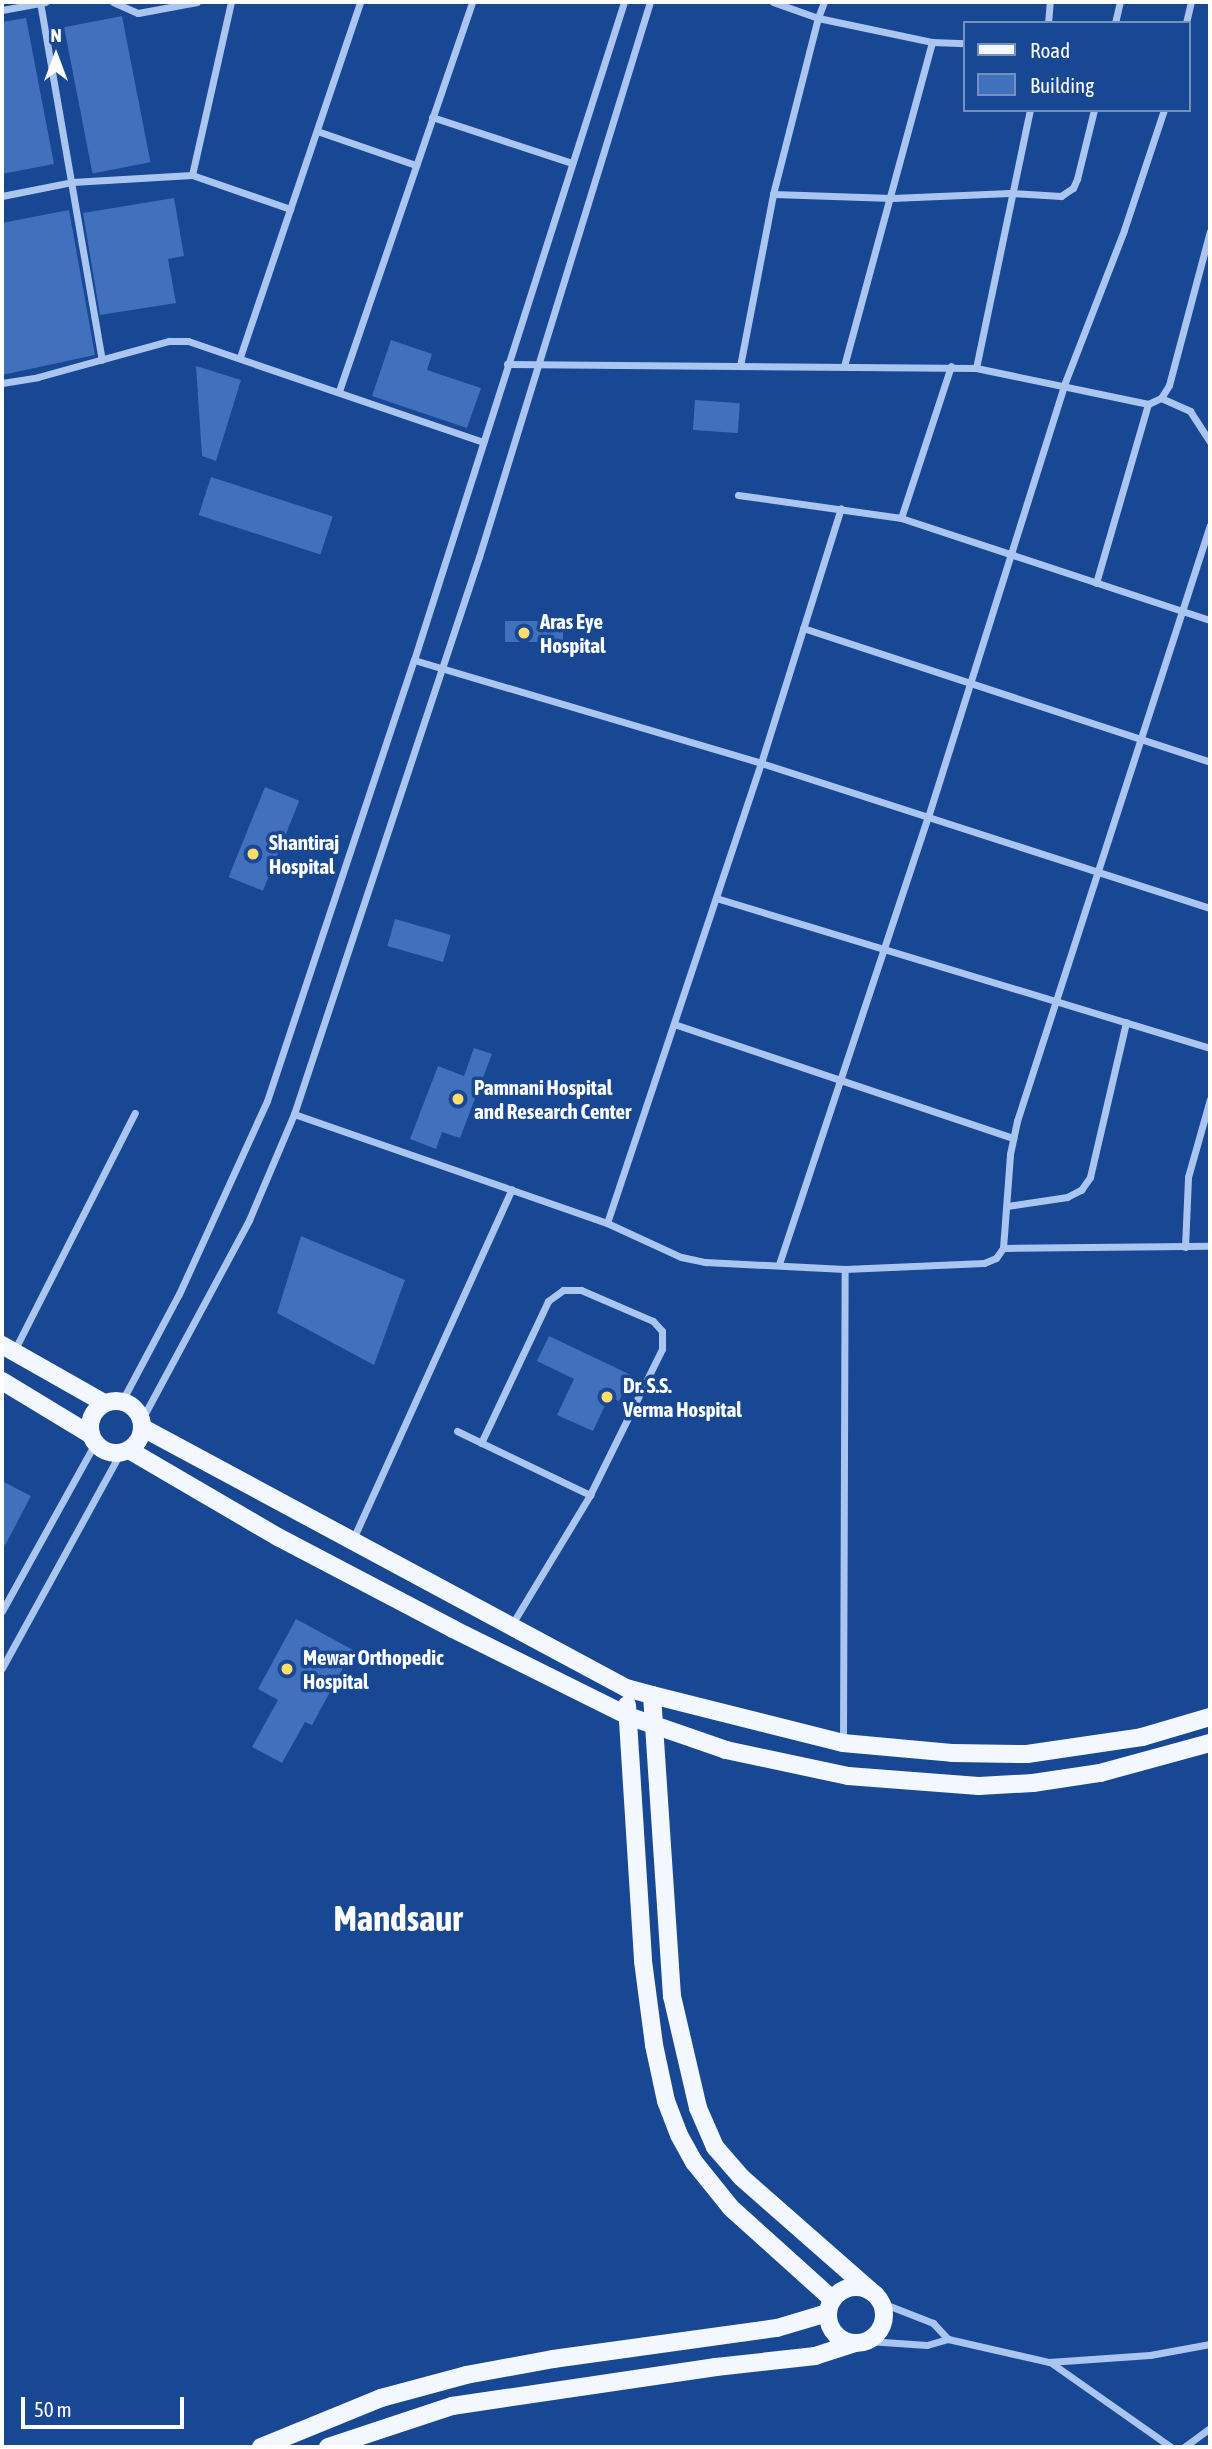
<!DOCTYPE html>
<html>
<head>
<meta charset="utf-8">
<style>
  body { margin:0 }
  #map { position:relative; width:1212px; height:2449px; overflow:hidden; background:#184794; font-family:"Asap Condensed",sans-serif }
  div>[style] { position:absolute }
  .building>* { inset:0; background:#4170bc; transform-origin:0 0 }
  .street>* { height:7px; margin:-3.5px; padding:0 3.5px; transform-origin:3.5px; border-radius:3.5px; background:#aac5f0 }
  .primary>* { height:18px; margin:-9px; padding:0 9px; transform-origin:9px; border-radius:9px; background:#f3f7ff }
  .primary>.ring { margin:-9px; padding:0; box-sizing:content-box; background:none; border:18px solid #f3f7ff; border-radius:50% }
  .dots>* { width:19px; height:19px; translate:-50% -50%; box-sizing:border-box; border:4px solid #184794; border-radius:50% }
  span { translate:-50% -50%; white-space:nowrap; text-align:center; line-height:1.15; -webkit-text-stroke:7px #184794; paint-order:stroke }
  .poi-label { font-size:21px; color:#fff; font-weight:700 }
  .left { translate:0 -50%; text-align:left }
  .town-label { font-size:35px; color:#fff; font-weight:700 }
  .frame { position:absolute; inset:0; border:4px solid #fff; pointer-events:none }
  .legend { position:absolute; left:963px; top:21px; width:228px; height:91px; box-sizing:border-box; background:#184794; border:2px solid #7491bf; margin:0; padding:9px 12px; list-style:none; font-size:21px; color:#fff }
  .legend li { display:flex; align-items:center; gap:14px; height:35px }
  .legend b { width:35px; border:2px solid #7491bf }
  .north { position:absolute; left:21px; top:21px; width:70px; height:70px; -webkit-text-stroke:5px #184794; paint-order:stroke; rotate:0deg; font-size:19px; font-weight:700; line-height:28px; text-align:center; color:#fff }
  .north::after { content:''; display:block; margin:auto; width:24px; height:32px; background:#fff; clip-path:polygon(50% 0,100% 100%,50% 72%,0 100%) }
  .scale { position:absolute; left:21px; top:2397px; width:163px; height:32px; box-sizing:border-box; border:4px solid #fff; border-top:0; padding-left:9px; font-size:21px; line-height:24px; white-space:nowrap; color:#fff; -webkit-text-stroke:5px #184794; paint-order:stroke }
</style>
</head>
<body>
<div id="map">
  <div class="building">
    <div style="left:122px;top:16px;width:149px;height:59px;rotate:79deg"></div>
    <div style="clip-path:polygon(26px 18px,54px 164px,2px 174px,2px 22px)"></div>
    <div style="clip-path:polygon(174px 198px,184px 256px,168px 259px,176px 303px,100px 315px,83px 213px)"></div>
    <div style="clip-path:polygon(69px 210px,95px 355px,2px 375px,2px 223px)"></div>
    <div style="clip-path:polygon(391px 340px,432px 354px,427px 370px,481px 388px,467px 428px,372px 396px)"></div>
    <div style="clip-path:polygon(196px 366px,241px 380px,216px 461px,202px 456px)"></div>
    <div style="left:695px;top:400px;width:45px;height:30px;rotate:4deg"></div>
    <div style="left:211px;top:477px;width:128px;height:40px;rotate:18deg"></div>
    <div style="left:505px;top:621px;width:58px;height:21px"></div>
    <div style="left:265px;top:787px;width:37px;height:97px;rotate:22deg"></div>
    <div style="left:395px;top:919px;width:58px;height:28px;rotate:16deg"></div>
    <div style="clip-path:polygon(474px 1048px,492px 1054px,460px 1138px,442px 1132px,436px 1149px,410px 1139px,438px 1066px,464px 1076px)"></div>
    <div style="clip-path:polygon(301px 1236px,405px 1280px,374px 1365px,277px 1313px)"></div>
    <div style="clip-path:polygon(549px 1336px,631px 1375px,619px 1401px,609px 1397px,593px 1431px,557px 1415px,574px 1379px,537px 1361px)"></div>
    <div style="clip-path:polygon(2px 1481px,31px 1496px,2px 1551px)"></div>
    <div style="clip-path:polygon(296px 1619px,353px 1650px,312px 1725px,305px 1722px,282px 1763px,252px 1747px,278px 1700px,258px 1689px)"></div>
  </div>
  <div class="street">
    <div style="left:40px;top:2px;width:363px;rotate:80.2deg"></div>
    <div style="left:113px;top:2px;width:27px;rotate:24deg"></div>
    <div style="left:138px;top:13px;width:60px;rotate:-10.6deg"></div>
    <div style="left:824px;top:2px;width:17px;rotate:111deg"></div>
    <div style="left:818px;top:18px;width:116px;rotate:11.9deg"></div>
    <div style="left:932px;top:42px;width:33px;rotate:2deg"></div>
    <div style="left:2px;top:10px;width:44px;rotate:-10.5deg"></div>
    <div style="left:1048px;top:23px;width:21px;rotate:-85deg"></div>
    <div style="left:1115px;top:23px;width:22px;rotate:-77deg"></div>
    <div style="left:1186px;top:23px;width:22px;rotate:-77deg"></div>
    <div style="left:432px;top:117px;width:147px;rotate:18.2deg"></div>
    <div style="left:317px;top:131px;width:105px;rotate:19deg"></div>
    <div style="left:192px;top:175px;width:177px;rotate:-77.3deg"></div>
    <div style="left:773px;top:194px;width:119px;rotate:1.9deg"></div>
    <div style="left:892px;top:198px;width:118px;rotate:-2.4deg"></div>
    <div style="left:1010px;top:193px;width:51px;rotate:3.4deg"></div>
    <div style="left:1061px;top:196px;width:14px;rotate:-34deg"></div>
    <div style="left:1073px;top:188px;width:10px;rotate:-66deg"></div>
    <div style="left:1077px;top:179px;width:71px;rotate:-76.2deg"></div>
    <div style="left:2px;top:196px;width:71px;rotate:-11.3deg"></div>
    <div style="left:72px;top:182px;width:120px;rotate:-3.3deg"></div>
    <div style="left:192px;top:175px;width:104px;rotate:19.1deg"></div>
    <div style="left:240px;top:357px;width:375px;rotate:-71.3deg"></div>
    <div style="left:507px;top:364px;width:469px;rotate:0.5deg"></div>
    <div style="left:976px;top:368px;width:176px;rotate:11.8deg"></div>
    <div style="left:1148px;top:404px;width:14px;rotate:-25deg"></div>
    <div style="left:1161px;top:398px;width:15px;rotate:-58deg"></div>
    <div style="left:1169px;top:385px;width:159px;rotate:-75.1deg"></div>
    <div style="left:740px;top:366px;width:175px;rotate:-79.1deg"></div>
    <div style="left:773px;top:194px;width:182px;rotate:-75.7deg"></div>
    <div style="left:818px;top:18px;width:48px;rotate:-160.4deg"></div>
    <div style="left:844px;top:366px;width:336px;rotate:-74.8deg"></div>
    <div style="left:976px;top:368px;width:264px;rotate:-78.2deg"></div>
    <div style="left:2px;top:383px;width:36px;rotate:-9deg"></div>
    <div style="left:38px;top:377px;width:136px;rotate:-15.4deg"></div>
    <div style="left:169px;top:341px;width:19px"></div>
    <div style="left:188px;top:341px;width:312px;rotate:18.9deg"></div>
    <div style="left:339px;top:391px;width:411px;rotate:-71.1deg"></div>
    <div style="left:1161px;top:398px;width:32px;rotate:24deg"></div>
    <div style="left:1190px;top:411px;width:37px;rotate:57deg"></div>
    <div style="left:738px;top:495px;width:165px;rotate:8deg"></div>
    <div style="left:901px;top:518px;width:325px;rotate:18.3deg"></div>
    <div style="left:901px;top:518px;width:160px;rotate:-71.8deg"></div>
    <div style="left:1096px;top:583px;width:186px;rotate:-73.8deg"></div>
    <div style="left:803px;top:628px;width:428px;rotate:18.2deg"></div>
    <div style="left:414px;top:660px;width:362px;rotate:16.5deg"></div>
    <div style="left:761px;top:763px;width:472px;rotate:17.9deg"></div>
    <div style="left:716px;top:898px;width:516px;rotate:16.89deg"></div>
    <div style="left:674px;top:1024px;width:358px;rotate:18.6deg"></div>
    <div style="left:294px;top:1114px;width:331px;rotate:19.2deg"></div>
    <div style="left:607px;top:1223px;width:81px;rotate:24.7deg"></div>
    <div style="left:681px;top:1257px;width:25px;rotate:12deg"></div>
    <div style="left:705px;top:1262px;width:140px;rotate:2.9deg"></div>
    <div style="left:845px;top:1269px;width:139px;rotate:-2.5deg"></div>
    <div style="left:984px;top:1263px;width:13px;rotate:-23deg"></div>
    <div style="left:996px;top:1258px;width:12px;rotate:-55deg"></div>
    <div style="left:1003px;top:1248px;width:94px;rotate:-85.7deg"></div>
    <div style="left:1010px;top:1154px;width:34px;rotate:-78deg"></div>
    <div style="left:1017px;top:1121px;width:626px;rotate:-72.06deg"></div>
    <div style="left:1007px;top:1206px;width:61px;rotate:-8.5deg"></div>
    <div style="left:1067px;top:1197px;width:16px;rotate:-27deg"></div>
    <div style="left:1081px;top:1190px;width:16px;rotate:-55deg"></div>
    <div style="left:1090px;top:1177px;width:159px;rotate:-76.9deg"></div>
    <div style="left:607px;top:1223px;width:485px;rotate:-71.5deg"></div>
    <div style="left:761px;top:763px;width:267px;rotate:-72.6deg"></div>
    <div style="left:1185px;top:1247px;width:70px;rotate:-87.5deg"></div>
    <div style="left:1188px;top:1177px;width:81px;rotate:-74.2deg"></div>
    <div style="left:1003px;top:1248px;width:207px;rotate:-0.6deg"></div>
    <div style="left:779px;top:1264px;width:471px;rotate:-71.6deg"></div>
    <div style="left:928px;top:817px;width:453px;rotate:-72.5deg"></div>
    <div style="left:1064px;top:385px;width:166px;rotate:-68.8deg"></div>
    <div style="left:1124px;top:230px;width:126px;rotate:-71.6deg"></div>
    <div style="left:14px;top:1351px;width:267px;rotate:-63.1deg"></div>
    <div style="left:122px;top:1401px;width:121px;rotate:-62deg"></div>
    <div style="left:179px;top:1294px;width:212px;rotate:-65.5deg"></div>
    <div style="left:267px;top:1101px;width:465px;rotate:-71.6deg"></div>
    <div style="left:414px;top:660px;width:691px;rotate:-72.3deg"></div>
    <div style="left:142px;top:1419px;width:226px;rotate:-61.7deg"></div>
    <div style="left:249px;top:1220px;width:115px;rotate:-67deg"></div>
    <div style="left:294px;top:1114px;width:587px;rotate:-71.63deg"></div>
    <div style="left:479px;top:557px;width:581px;rotate:-72.88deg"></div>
    <div style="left:457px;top:1431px;width:148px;rotate:25.7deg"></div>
    <div style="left:481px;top:1443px;width:157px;rotate:-64.7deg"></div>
    <div style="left:548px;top:1301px;width:19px;rotate:-36deg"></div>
    <div style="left:563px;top:1290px;width:18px"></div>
    <div style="left:581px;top:1290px;width:78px;rotate:23.3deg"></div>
    <div style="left:653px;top:1321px;width:13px;rotate:48deg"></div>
    <div style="left:662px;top:1331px;width:18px;rotate:90deg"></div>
    <div style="left:662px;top:1349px;width:163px;rotate:116.3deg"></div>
    <div style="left:590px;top:1495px;width:153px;rotate:121.1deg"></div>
    <div style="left:353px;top:1539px;width:384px;rotate:-65.6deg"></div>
    <div style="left:2px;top:1611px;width:192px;rotate:-61deg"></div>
    <div style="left:2px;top:1668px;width:245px;rotate:-61.2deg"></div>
    <div style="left:843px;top:1743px;width:474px;rotate:-89.8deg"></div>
    <div style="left:882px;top:2303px;width:55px;rotate:21.4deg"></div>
    <div style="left:933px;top:2323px;width:22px;rotate:47deg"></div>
    <div style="left:868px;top:2341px;width:59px;rotate:3.9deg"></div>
    <div style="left:927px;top:2345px;width:22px;rotate:-16deg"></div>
    <div style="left:948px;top:2339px;width:104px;rotate:12.8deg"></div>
    <div style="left:1049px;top:2362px;width:101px;rotate:-4deg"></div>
    <div style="left:1150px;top:2355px;width:61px;rotate:-10.4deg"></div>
    <div style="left:1050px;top:2362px;width:148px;rotate:35.1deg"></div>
    <div style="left:1184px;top:2447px;width:32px;rotate:-36deg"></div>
  </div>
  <div class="primary">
    <div style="left:2px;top:1345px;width:117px;rotate:29.6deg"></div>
    <div style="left:2px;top:1381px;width:104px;rotate:31.2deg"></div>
    <div class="ring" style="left:90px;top:1401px;width:34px;height:34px"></div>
    <div style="left:143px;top:1428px;width:549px;rotate:28.29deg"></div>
    <div style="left:626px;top:1688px;width:27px;rotate:15deg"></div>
    <div style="left:652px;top:1695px;width:197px;rotate:14.1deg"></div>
    <div style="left:843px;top:1743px;width:109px;rotate:5.2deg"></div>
    <div style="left:952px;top:1753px;width:75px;rotate:0.8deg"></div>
    <div style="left:1027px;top:1754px;width:116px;rotate:-8.4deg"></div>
    <div style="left:1142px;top:1737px;width:71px;rotate:-16.4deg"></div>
    <div style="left:129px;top:1450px;width:173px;rotate:30.3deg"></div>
    <div style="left:278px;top:1537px;width:198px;rotate:27.7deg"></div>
    <div style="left:453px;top:1629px;width:195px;rotate:26.4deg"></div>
    <div style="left:628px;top:1716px;width:104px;rotate:19.1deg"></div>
    <div style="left:726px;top:1750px;width:125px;rotate:12deg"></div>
    <div style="left:848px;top:1776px;width:131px;rotate:4.4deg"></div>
    <div style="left:979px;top:1786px;width:54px;rotate:-3.2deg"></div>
    <div style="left:1033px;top:1783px;width:68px;rotate:-8.5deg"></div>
    <div style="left:1100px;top:1773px;width:114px;rotate:-15.3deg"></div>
    <div style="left:652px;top:1695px;width:302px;rotate:86.2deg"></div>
    <div style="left:672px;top:1996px;width:115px;rotate:76.9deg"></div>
    <div style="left:698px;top:2108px;width:43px;rotate:66.4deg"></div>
    <div style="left:715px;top:2147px;width:40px;rotate:49deg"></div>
    <div style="left:741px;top:2177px;width:174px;rotate:41.3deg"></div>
    <div style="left:627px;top:1705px;width:256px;rotate:86.4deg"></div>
    <div style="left:643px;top:1961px;width:85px;rotate:82.5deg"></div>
    <div style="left:654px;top:2045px;width:57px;rotate:77.9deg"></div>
    <div style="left:666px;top:2101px;width:36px;rotate:69deg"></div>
    <div style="left:679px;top:2135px;width:31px;rotate:61deg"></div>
    <div style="left:694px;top:2162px;width:59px;rotate:51.2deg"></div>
    <div style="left:731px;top:2208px;width:136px;rotate:42deg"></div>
    <div class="ring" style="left:828px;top:2287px;width:38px;height:38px"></div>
    <div style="left:261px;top:2447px;width:130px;rotate:-22.2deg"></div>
    <div style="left:381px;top:2398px;width:88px;rotate:-15.1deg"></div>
    <div style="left:466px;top:2375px;width:88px;rotate:-10.4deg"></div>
    <div style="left:553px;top:2359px;width:226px;rotate:-7.9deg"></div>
    <div style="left:777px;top:2328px;width:52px;rotate:-16.7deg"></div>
    <div style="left:328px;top:2447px;width:131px;rotate:-18.3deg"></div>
    <div style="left:452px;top:2406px;width:267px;rotate:-8.4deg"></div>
    <div style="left:716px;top:2367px;width:100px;rotate:-6.3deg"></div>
    <div style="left:815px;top:2356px;width:40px;rotate:-18deg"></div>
  </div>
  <div class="dots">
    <div style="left:524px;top:633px;background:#ffdd69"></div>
    <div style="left:253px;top:854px;background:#ffdd69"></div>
    <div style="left:458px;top:1099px;background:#ffdd69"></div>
    <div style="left:607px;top:1397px;background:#ffdd69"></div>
    <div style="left:287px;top:1669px;background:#ffdd69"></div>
  </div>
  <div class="poi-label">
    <span class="left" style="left:540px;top:633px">Aras Eye<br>Hospital</span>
    <span class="left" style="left:269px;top:854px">Shantiraj<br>Hospital</span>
    <span class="left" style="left:474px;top:1099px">Pamnani Hospital<br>and Research Center</span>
    <span class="left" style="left:623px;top:1397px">Dr. S.S.<br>Verma Hospital</span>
    <span class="left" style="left:303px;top:1669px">Mewar Orthopedic<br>Hospital</span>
  </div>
  <div class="town-label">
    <span style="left:398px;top:1918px">Mandsaur</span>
  </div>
  <div class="frame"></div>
  <ul class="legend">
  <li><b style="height:9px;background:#f3f7ff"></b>Road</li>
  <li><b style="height:19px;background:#4170bc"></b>Building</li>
  </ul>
  <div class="north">N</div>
  <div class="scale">50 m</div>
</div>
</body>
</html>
